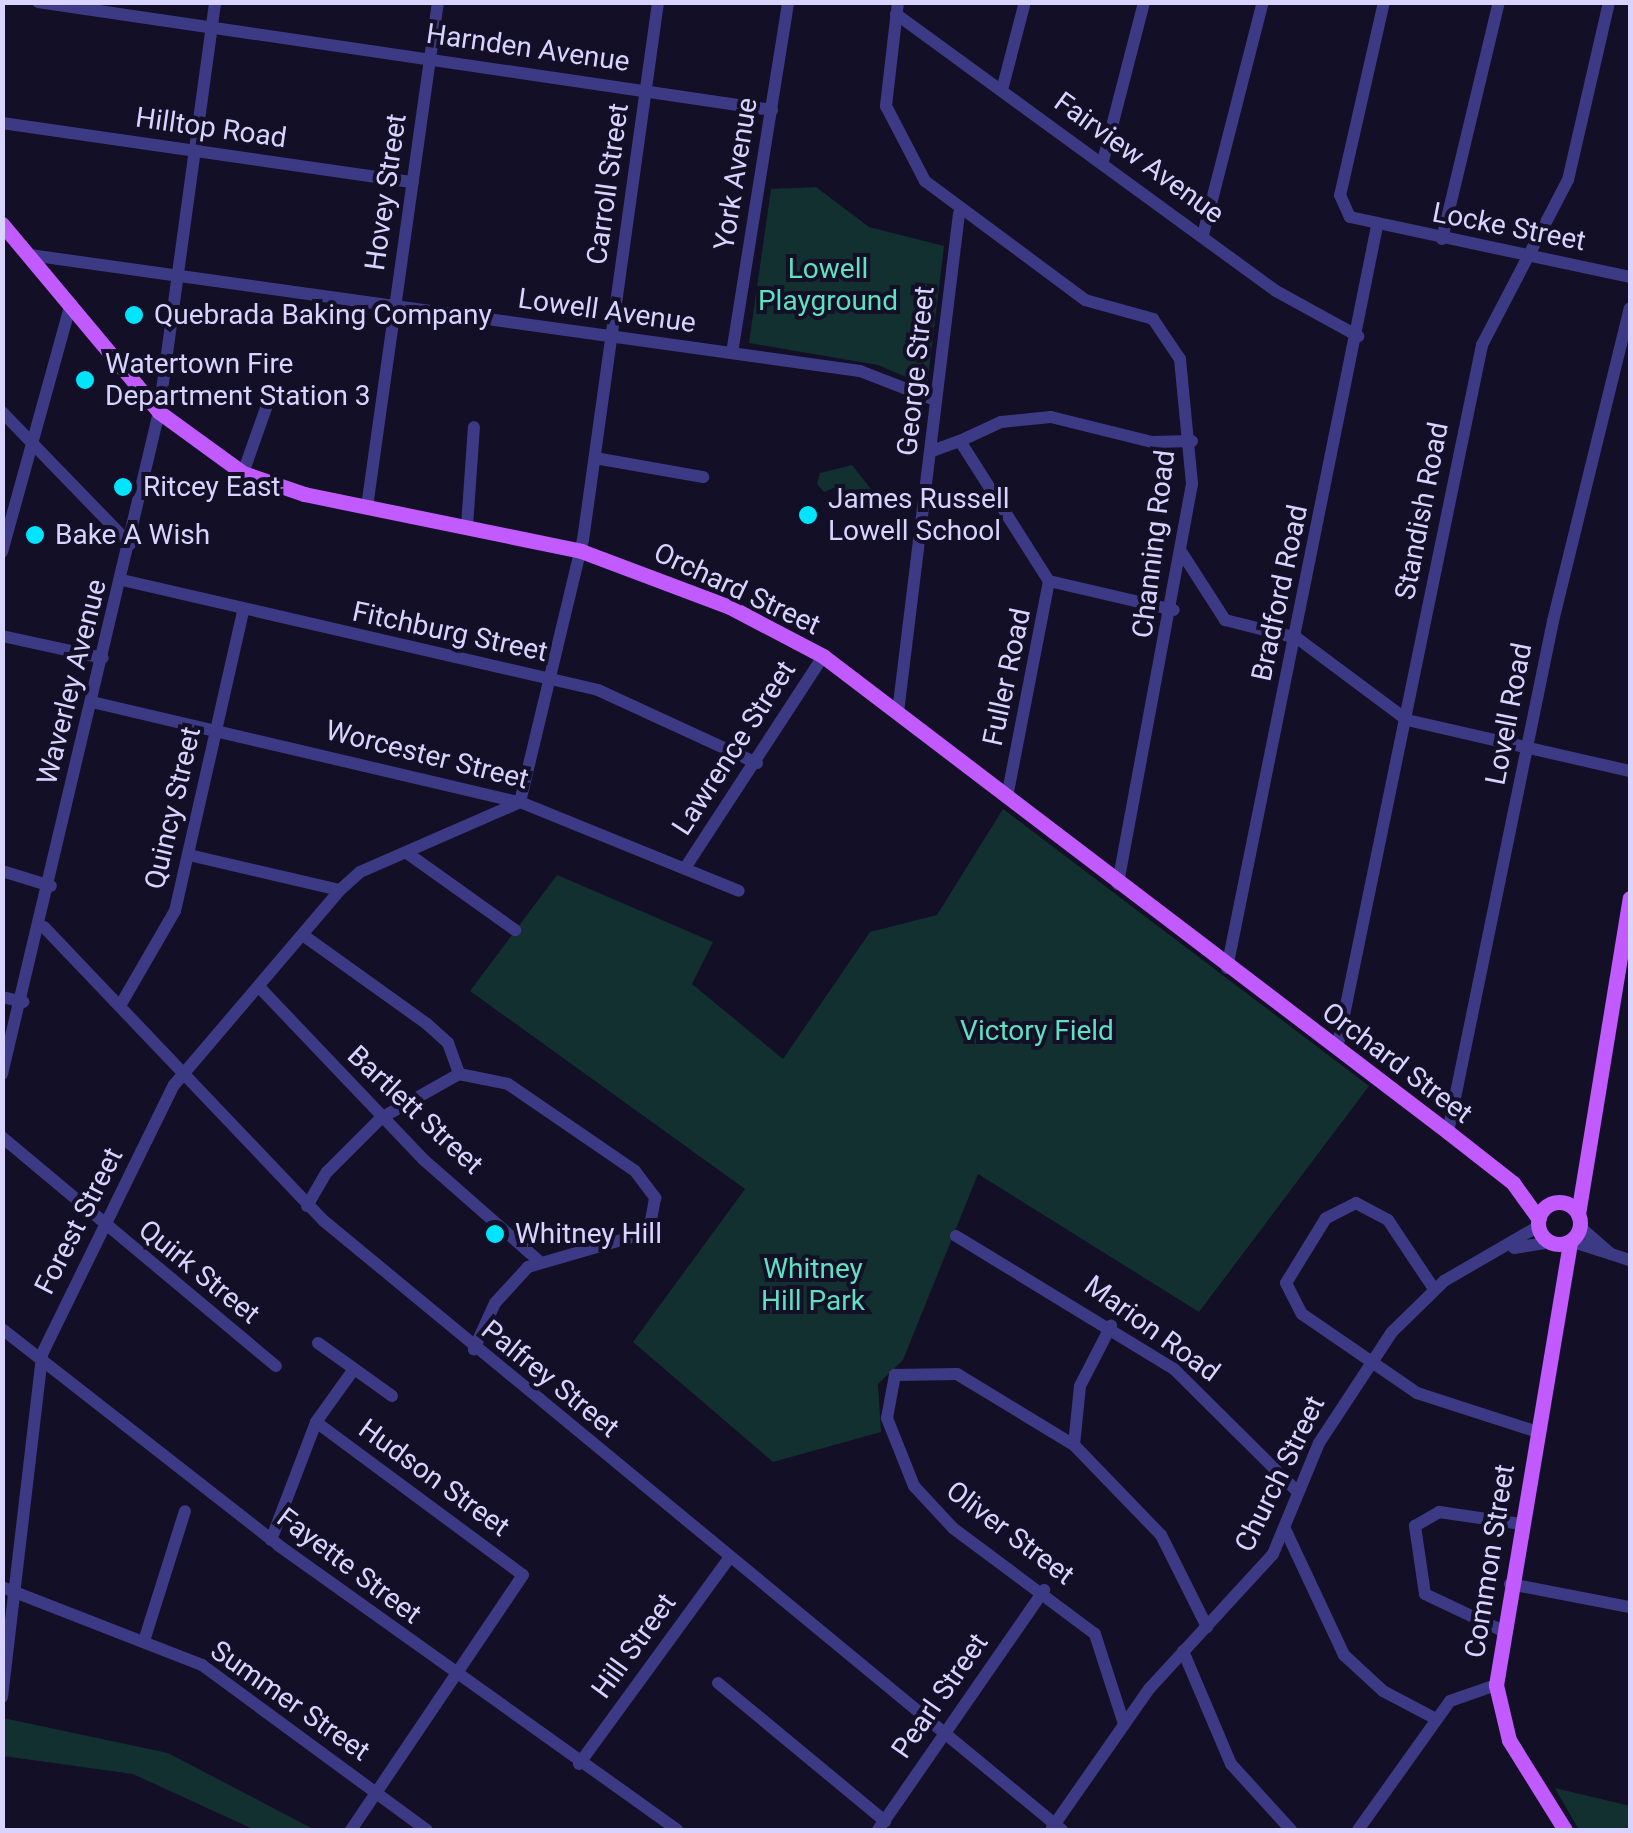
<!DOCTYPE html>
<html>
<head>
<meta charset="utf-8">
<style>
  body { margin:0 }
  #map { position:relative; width:1633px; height:1833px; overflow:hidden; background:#130f26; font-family:Roboto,sans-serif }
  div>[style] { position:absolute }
  .green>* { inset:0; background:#12302f }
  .minor>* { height:12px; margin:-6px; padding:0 6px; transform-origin:6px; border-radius:6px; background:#3d3a85 }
  .major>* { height:15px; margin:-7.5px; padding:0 7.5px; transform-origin:7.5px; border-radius:7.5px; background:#c25bff }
  .major>.ring { margin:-7.5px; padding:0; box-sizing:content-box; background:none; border:15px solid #c25bff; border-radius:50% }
  .dots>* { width:28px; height:28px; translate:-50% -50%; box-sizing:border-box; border:5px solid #130f26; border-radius:50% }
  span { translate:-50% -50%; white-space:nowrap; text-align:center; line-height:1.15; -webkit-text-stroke:8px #130f26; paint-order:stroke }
  .street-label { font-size:28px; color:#d9d4ff }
  .park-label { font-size:28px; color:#5fe0c0 }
  .poi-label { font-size:28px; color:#d9d4ff }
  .left { translate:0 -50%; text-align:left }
  .frame { position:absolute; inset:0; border:5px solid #d9d4ff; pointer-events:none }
</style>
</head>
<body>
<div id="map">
  <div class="green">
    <div style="clip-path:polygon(816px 187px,869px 227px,944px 246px,927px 386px,878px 365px,749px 343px,771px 189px)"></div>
    <div style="clip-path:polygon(852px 465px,878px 498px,869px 509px,838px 486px,824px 492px,817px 484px,820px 473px)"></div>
    <div style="clip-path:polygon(1003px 809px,1369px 1086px,1199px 1312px,978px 1174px,903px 1360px,878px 1384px,881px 1432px,773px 1462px,633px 1342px,745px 1189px,470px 991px,557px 875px,713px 942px,692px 984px,783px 1059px,870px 932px,937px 915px)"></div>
    <div style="clip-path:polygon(3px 1718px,168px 1753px,315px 1830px,255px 1830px,133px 1774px,3px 1756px)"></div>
    <div style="clip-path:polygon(1555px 1788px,1630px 1806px,1630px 1830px,1579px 1830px)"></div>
  </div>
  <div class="minor">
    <div style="left:38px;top:2px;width:742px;rotate:8.37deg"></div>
    <div style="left:898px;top:2px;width:105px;rotate:96.6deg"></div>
    <div style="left:886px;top:106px;width:85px;rotate:62.5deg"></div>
    <div style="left:925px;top:181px;width:199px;rotate:36.6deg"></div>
    <div style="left:1085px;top:300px;width:71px;rotate:15.6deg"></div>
    <div style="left:1153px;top:319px;width:48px;rotate:56deg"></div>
    <div style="left:1180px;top:359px;width:126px;rotate:84.5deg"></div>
    <div style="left:1192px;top:484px;width:407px;rotate:100.5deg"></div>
    <div style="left:1384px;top:2px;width:198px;rotate:102.8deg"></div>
    <div style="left:1340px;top:195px;width:24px;rotate:66deg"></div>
    <div style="left:1350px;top:217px;width:286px;rotate:12.1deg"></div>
    <div style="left:896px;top:14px;width:470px;rotate:36.1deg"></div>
    <div style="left:1276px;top:291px;width:94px;rotate:28.8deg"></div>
    <div style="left:1002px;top:90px;width:91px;rotate:-75.4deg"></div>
    <div style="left:2px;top:123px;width:415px;rotate:8.2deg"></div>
    <div style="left:1103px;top:161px;width:164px;rotate:-75.5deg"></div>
    <div style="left:1203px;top:235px;width:241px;rotate:-75.6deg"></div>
    <div style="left:1442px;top:239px;width:244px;rotate:-76.5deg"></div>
    <div style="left:30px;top:255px;width:838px;rotate:7.96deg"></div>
    <div style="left:860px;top:371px;width:80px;rotate:21.1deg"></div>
    <div style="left:732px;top:353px;width:355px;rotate:-80.9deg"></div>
    <div style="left:2px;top:412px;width:184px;rotate:45.9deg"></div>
    <div style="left:960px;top:441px;width:45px;rotate:-24.9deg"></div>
    <div style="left:1001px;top:422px;width:50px;rotate:-5.7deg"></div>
    <div style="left:1051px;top:417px;width:104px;rotate:13.9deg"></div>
    <div style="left:1152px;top:442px;width:40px;rotate:-1.4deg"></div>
    <div style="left:932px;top:451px;width:30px;rotate:-20deg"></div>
    <div style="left:960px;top:441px;width:166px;rotate:57.6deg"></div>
    <div style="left:1049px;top:581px;width:221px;rotate:101deg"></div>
    <div style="left:595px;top:458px;width:110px;rotate:10deg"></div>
    <div style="left:243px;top:473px;width:84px;rotate:-70.5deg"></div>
    <div style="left:367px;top:507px;width:510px;rotate:-82deg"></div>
    <div style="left:467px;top:526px;width:99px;rotate:-86deg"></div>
    <div style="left:2px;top:552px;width:258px;rotate:-74.5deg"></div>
    <div style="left:1182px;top:553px;width:80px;rotate:57.3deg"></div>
    <div style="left:1225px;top:620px;width:74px;rotate:14deg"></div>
    <div style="left:1297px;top:638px;width:137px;rotate:36.7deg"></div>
    <div style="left:1407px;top:720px;width:229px;rotate:12.9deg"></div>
    <div style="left:122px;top:580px;width:489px;rotate:13deg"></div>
    <div style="left:598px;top:690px;width:175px;rotate:24.7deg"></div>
    <div style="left:1049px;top:581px;width:128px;rotate:13.1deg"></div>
    <div style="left:2px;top:636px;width:103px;rotate:12.3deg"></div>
    <div style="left:92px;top:702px;width:440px;rotate:13.2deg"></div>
    <div style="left:520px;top:802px;width:236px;rotate:22.1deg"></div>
    <div style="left:898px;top:712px;width:502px;rotate:-83.02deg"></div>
    <div style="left:407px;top:853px;width:133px;rotate:35.5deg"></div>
    <div style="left:189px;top:855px;width:155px;rotate:13.1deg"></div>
    <div style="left:340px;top:890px;width:27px;rotate:-42deg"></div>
    <div style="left:360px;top:872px;width:175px;rotate:-23.6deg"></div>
    <div style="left:520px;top:802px;width:269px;rotate:-76.5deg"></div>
    <div style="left:583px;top:540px;width:543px;rotate:-82.06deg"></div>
    <div style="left:687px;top:865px;width:249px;rotate:-56.9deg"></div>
    <div style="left:2px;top:871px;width:51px;rotate:17deg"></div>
    <div style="left:44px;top:927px;width:406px;rotate:46.4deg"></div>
    <div style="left:324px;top:1221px;width:957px;rotate:39.53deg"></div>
    <div style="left:307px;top:938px;width:148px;rotate:35.6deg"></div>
    <div style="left:427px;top:1024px;width:28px;rotate:42deg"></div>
    <div style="left:448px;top:1043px;width:33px;rotate:70deg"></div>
    <div style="left:1227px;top:968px;width:757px;rotate:-78.57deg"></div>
    <div style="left:262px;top:990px;width:235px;rotate:46.4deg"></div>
    <div style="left:424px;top:1160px;width:154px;rotate:41.3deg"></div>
    <div style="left:2px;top:997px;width:22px;rotate:13deg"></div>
    <div style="left:121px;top:1004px;width:108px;rotate:-59.9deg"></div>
    <div style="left:175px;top:911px;width:307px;rotate:-77.2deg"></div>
    <div style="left:1337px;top:1049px;width:719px;rotate:-78.36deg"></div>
    <div style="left:1482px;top:345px;width:186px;rotate:-62.5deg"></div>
    <div style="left:1568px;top:180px;width:183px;rotate:-77deg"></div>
    <div style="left:2px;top:1074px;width:680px;rotate:-76.66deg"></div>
    <div style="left:159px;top:412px;width:414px;rotate:-82.2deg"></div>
    <div style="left:1448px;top:1132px;width:522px;rotate:-78.39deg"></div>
    <div style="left:1553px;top:621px;width:322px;rotate:-76.2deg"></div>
    <div style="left:2px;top:1137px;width:357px;rotate:39.9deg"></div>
    <div style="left:307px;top:1206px;width:39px;rotate:-60deg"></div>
    <div style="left:327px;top:1172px;width:76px;rotate:-45deg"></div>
    <div style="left:381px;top:1118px;width:90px;rotate:-29.4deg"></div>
    <div style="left:459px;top:1074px;width:50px;rotate:11.5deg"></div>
    <div style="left:508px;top:1084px;width:154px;rotate:34.4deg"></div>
    <div style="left:635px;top:1171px;width:34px;rotate:53deg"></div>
    <div style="left:655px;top:1198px;width:35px;rotate:100deg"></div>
    <div style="left:649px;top:1232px;width:126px;rotate:163.9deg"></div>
    <div style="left:528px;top:1267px;width:49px;rotate:132.5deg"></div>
    <div style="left:495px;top:1303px;width:51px;rotate:114.5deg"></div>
    <div style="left:956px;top:1236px;width:255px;rotate:31.4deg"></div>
    <div style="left:1174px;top:1369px;width:173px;rotate:44.8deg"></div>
    <div style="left:1570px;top:1241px;width:43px;rotate:17.6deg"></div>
    <div style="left:1611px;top:1254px;width:41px;rotate:-138.9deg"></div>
    <div style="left:1514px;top:1248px;width:36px;rotate:-9deg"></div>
    <div style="left:1611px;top:1254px;width:20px;rotate:18deg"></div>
    <div style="left:1434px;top:1289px;width:83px;rotate:-123.7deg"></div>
    <div style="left:1388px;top:1220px;width:36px;rotate:-152deg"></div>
    <div style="left:1356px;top:1203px;width:34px;rotate:153deg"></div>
    <div style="left:1326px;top:1218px;width:76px;rotate:121.6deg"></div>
    <div style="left:1286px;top:1283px;width:35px;rotate:63deg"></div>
    <div style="left:1302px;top:1314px;width:140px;rotate:34.5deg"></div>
    <div style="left:1417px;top:1393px;width:127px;rotate:17.9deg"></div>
    <div style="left:2px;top:1329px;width:350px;rotate:38deg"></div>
    <div style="left:278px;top:1545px;width:490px;rotate:35.5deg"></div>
    <div style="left:318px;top:1343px;width:91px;rotate:35.6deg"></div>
    <div style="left:316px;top:1422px;width:257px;rotate:36.5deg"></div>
    <div style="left:523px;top:1575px;width:308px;rotate:124deg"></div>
    <div style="left:1074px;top:1445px;width:59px;rotate:-84.2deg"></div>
    <div style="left:1080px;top:1386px;width:68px;rotate:-62.7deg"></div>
    <div style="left:1285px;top:1529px;width:139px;rotate:64.9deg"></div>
    <div style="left:1344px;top:1655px;width:53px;rotate:42.7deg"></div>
    <div style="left:1383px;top:1691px;width:60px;rotate:27.8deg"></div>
    <div style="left:271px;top:1540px;width:126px;rotate:-69.1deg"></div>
    <div style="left:316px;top:1422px;width:65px;rotate:-54.4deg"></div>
    <div style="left:1510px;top:1584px;width:122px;rotate:10.9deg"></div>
    <div style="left:2px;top:1587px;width:215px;rotate:21.3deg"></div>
    <div style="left:202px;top:1665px;width:279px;rotate:36.3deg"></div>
    <div style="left:1501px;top:1630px;width:84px;rotate:-154.7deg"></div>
    <div style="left:1425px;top:1594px;width:69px;rotate:-98.4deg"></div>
    <div style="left:1415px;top:1526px;width:28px;rotate:-30deg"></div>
    <div style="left:1439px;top:1512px;width:83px;rotate:8.3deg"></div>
    <div style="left:144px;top:1641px;width:136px;rotate:-72.5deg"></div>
    <div style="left:1183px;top:1651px;width:123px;rotate:67deg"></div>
    <div style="left:1231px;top:1764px;width:89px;rotate:47.7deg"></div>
    <div style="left:718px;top:1683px;width:217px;rotate:39.6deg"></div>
    <div style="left:2px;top:1697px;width:345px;rotate:-83.3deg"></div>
    <div style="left:42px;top:1354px;width:300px;rotate:-63.9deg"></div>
    <div style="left:174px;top:1085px;width:256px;rotate:-49.6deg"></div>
    <div style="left:1124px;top:1724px;width:95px;rotate:-107.9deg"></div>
    <div style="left:1095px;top:1634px;width:177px;rotate:-143.3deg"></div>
    <div style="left:953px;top:1528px;width:57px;rotate:-132.9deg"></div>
    <div style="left:914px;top:1486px;width:73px;rotate:-111.7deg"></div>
    <div style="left:887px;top:1418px;width:44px;rotate:-79.5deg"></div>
    <div style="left:895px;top:1375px;width:62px;rotate:-0.9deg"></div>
    <div style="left:957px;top:1374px;width:137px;rotate:31.3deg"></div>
    <div style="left:1074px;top:1445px;width:125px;rotate:46deg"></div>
    <div style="left:1161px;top:1535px;width:103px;rotate:63.4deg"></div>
    <div style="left:579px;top:1764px;width:255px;rotate:-53.9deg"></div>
    <div style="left:1052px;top:1828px;width:169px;rotate:-55.1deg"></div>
    <div style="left:1149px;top:1689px;width:183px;rotate:-47.4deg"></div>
    <div style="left:1273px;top:1554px;width:120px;rotate:-67.5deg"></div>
    <div style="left:1319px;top:1443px;width:133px;rotate:-56.7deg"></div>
    <div style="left:1392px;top:1332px;width:73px;rotate:-44.4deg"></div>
    <div style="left:1444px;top:1281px;width:110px;rotate:-30.1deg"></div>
    <div style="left:878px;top:1830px;width:292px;rotate:-55.3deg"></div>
    <div style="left:1358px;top:1830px;width:158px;rotate:-54.5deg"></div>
    <div style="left:1450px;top:1701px;width:49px;rotate:-19.2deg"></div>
  </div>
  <div class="major">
    <div style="left:2px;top:224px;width:245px;rotate:50.1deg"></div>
    <div style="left:159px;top:412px;width:104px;rotate:36deg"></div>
    <div style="left:243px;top:473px;width:65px;rotate:19deg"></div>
    <div style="left:304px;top:494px;width:283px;rotate:11.6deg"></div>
    <div style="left:581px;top:551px;width:159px;rotate:20.6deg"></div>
    <div style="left:730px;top:607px;width:105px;rotate:27.8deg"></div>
    <div style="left:823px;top:656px;width:786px;rotate:37.29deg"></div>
    <div style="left:1448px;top:1132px;width:83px;rotate:38.1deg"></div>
    <div style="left:1513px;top:1183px;width:44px;rotate:54.2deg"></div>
    <div class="ring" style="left:1538px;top:1202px;width:27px;height:27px"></div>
    <div style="left:1578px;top:1214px;width:320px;rotate:-80.7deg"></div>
    <div style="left:1565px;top:1830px;width:106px;rotate:-121.9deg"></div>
    <div style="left:1509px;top:1740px;width:57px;rotate:-103.3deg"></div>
    <div style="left:1496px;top:1685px;width:450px;rotate:-80.5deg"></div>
  </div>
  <div class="dots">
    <div style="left:134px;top:315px;background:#00e5ff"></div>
    <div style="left:85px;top:380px;background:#00e5ff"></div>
    <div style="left:123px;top:487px;background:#00e5ff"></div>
    <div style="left:808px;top:515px;background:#00e5ff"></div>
    <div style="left:35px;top:535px;background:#00e5ff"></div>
    <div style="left:495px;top:1234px;background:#00e5ff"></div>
  </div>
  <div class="street-label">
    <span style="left:528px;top:48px;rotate:8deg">Harnden Avenue</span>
    <span style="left:211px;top:128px;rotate:8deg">Hilltop Road</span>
    <span style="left:1139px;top:158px;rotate:36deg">Fairview Avenue</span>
    <span style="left:736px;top:174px;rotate:-81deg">York Avenue</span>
    <span style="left:608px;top:184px;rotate:-82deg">Carroll Street</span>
    <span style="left:386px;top:192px;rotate:-82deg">Hovey Street</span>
    <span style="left:1509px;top:227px;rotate:11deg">Locke Street</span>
    <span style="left:607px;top:311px;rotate:8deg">Lowell Avenue</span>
    <span style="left:916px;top:371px;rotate:-84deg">George Street</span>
    <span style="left:1422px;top:511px;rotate:-79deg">Standish Road</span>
    <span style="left:1154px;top:544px;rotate:-83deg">Channing Road</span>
    <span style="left:737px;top:589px;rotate:25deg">Orchard Street</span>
    <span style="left:1280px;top:593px;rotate:-78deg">Bradford Road</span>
    <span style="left:450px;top:632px;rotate:12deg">Fitchburg Street</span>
    <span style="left:1007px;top:677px;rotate:-78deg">Fuller Road</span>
    <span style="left:72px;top:682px;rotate:-76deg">Waverley Avenue</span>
    <span style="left:1509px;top:714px;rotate:-79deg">Lovell Road</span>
    <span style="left:734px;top:748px;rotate:-57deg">Lawrence Street</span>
    <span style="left:427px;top:755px;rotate:14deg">Worcester Street</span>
    <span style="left:173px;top:808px;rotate:-77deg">Quincy Street</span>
    <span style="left:1397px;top:1063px;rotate:37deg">Orchard Street</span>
    <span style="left:415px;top:1110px;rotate:43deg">Bartlett Street</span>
    <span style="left:79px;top:1221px;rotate:-63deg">Forest Street</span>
    <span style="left:199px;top:1272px;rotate:39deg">Quirk Street</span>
    <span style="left:1152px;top:1329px;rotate:36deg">Marion Road</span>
    <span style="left:550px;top:1379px;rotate:39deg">Palfrey Street</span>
    <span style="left:1280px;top:1474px;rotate:-64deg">Church Street</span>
    <span style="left:434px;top:1478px;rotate:36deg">Hudson Street</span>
    <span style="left:1010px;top:1533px;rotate:37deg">Oliver Street</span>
    <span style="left:1490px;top:1561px;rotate:-81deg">Common Street</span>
    <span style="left:349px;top:1566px;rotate:37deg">Fayette Street</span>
    <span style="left:634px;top:1646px;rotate:-54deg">Hill Street</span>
    <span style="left:940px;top:1696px;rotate:-55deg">Pearl Street</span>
    <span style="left:290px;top:1701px;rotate:35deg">Summer Street</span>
  </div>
  <div class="park-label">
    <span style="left:828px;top:285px">Lowell<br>Playground</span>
    <span style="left:1037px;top:1031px">Victory Field</span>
    <span style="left:813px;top:1285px">Whitney<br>Hill Park</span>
  </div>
  <div class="poi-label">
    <span class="left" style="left:154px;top:315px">Quebrada Baking Company</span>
    <span class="left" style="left:105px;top:380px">Watertown Fire<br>Department Station 3</span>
    <span class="left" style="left:143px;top:487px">Ritcey East</span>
    <span class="left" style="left:828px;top:515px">James Russell<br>Lowell School</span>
    <span class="left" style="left:55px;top:535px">Bake A Wish</span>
    <span class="left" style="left:515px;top:1234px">Whitney Hill</span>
  </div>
  <div class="frame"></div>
</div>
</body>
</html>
